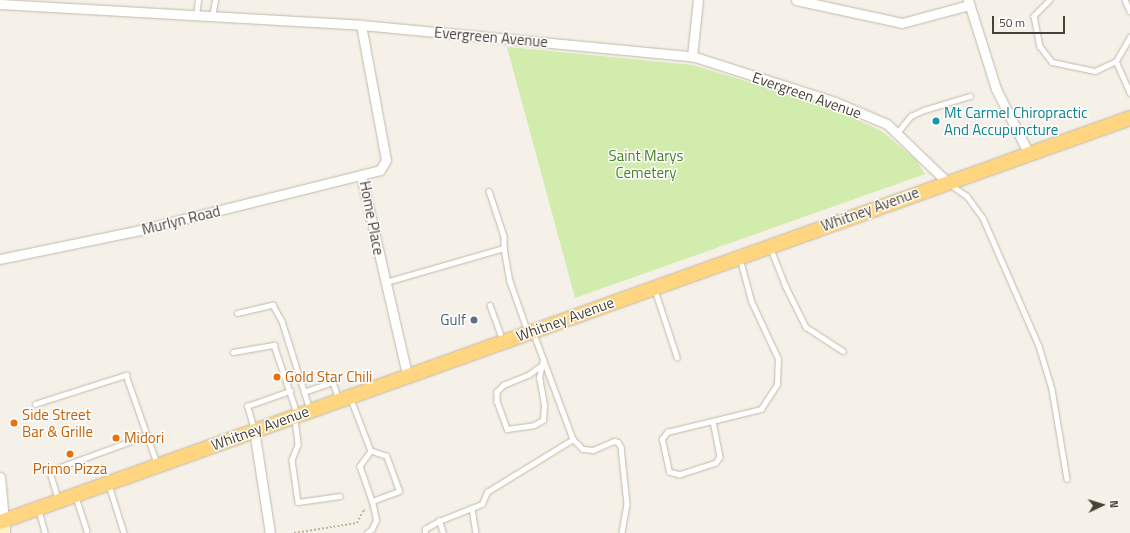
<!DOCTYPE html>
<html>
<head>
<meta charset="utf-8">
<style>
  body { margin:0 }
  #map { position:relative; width:1130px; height:533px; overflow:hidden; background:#f5f1e8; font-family:"Titillium Web",sans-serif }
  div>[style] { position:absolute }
  .green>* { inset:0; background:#d1ecad }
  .path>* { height:2px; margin-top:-1px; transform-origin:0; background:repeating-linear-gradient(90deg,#c4b599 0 2px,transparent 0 4px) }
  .roads { filter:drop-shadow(0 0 1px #c1b9a9) drop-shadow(0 0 1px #c1b9a9) }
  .service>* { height:4.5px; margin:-2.25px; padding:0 2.25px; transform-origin:2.25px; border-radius:2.25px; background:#fff }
  .minor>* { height:9px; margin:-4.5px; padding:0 4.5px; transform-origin:4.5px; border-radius:4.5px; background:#fff }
  .secondary>* { height:12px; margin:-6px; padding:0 6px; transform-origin:6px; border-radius:6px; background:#fff1c7 }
  .trunk>* { height:14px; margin:-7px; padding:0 7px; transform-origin:7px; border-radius:7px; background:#ffd67f }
  .dots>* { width:11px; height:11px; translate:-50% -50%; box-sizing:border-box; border:2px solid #fff; border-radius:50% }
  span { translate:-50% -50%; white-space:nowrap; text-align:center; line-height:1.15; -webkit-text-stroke:3px #fff; paint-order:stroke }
  .street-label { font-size:15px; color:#494136 }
  .culture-label { font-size:15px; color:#0d838f }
  .left { translate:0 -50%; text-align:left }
  .park-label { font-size:15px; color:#488024 }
  .service-label { font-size:15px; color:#4e5e75 }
  .right { translate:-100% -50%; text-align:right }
  .food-label { font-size:15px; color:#c56008 }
  .north { position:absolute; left:1082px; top:485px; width:40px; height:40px; -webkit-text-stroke:3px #fff; paint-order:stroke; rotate:86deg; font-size:11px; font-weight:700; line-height:16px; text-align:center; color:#494136 }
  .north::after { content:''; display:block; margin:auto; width:14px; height:18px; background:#494136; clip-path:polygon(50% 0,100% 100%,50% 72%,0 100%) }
  .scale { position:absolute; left:992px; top:16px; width:73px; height:18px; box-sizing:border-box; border:2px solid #494136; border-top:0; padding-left:5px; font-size:12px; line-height:14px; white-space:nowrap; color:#494136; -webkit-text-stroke:3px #fff; paint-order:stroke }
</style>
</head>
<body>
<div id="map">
  <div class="green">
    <div style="clip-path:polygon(507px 47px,693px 65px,833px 108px,883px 132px,916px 160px,925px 174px,575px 298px)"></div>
  </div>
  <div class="path">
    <div style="left:294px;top:533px;width:64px;rotate:-9deg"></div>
    <div style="left:357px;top:523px;width:13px;rotate:-63deg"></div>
    <div style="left:363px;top:511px;width:4px;rotate:-14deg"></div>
  </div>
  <div class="roads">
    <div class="service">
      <div style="left:1050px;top:0;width:23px;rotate:135deg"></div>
      <div style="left:1034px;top:16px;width:31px;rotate:79deg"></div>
      <div style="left:1040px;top:46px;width:20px;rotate:53deg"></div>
      <div style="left:1052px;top:62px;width:44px;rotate:11.8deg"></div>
      <div style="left:1095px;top:71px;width:23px;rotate:-25deg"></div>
      <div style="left:1116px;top:61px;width:28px;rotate:-60deg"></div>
      <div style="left:1125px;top:0;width:12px;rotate:66deg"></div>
      <div style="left:196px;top:16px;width:16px;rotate:-83deg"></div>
      <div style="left:212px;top:16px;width:16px;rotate:-79deg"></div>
      <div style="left:1116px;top:61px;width:35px;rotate:66deg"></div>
      <div style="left:897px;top:133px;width:22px;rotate:-51deg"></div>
      <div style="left:911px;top:116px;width:14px;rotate:-25deg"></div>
      <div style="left:924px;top:110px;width:48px;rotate:-16.9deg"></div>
      <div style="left:951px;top:185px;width:19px;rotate:35deg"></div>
      <div style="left:967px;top:196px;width:27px;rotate:54deg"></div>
      <div style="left:983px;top:218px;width:140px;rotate:66.4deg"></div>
      <div style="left:1039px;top:346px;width:45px;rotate:73.2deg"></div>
      <div style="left:1052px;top:389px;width:91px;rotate:80.5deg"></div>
      <div style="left:489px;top:191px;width:47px;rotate:71.6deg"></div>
      <div style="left:504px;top:236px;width:12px;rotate:90deg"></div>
      <div style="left:771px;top:249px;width:41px;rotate:68.5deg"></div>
      <div style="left:786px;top:287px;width:45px;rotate:63.4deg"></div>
      <div style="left:806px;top:327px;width:44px;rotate:33deg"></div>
      <div style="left:386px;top:282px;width:123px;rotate:-16.1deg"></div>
      <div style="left:504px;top:248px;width:34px;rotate:80deg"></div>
      <div style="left:510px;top:281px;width:54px;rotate:70.6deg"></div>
      <div style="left:655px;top:290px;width:71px;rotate:71.8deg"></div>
      <div style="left:490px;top:305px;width:38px;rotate:70deg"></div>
      <div style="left:237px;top:313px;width:37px;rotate:-13deg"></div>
      <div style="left:273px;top:305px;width:18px;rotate:61deg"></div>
      <div style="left:282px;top:321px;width:93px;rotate:72.5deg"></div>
      <div style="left:534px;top:334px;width:112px;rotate:69.6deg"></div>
      <div style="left:573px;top:439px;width:14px;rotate:45deg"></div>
      <div style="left:583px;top:449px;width:10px;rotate:6deg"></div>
      <div style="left:593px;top:450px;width:23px;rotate:-23deg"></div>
      <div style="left:614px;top:441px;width:4px;rotate:14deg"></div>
      <div style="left:618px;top:442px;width:6px;rotate:59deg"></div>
      <div style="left:621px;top:447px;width:57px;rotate:84deg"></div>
      <div style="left:627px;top:504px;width:29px;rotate:100deg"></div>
      <div style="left:233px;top:352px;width:42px;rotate:-9.7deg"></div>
      <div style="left:274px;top:345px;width:72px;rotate:71.3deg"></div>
      <div style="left:540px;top:367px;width:14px;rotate:144deg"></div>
      <div style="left:529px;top:375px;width:27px;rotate:158deg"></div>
      <div style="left:504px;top:385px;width:10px;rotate:135deg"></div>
      <div style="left:497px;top:392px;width:9px;rotate:90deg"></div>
      <div style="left:497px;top:401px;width:30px;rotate:70deg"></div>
      <div style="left:507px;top:429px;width:27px;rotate:-8deg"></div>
      <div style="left:534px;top:425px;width:10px;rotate:-29deg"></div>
      <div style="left:543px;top:420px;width:15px;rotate:-86deg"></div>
      <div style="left:544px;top:405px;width:27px;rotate:-100deg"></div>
      <div style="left:539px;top:378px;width:19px;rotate:-78deg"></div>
      <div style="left:304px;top:392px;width:31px;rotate:-19deg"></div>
      <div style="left:333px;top:382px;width:18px;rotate:71deg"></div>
      <div style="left:351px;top:399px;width:56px;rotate:69deg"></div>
      <div style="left:35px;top:404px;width:96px;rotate:-17.7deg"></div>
      <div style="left:126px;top:375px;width:93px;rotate:70.6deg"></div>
      <div style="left:295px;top:419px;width:26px;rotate:83deg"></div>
      <div style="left:298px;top:445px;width:16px;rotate:112deg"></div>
      <div style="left:292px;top:460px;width:42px;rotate:81.9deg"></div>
      <div style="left:298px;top:502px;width:42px;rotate:-8.1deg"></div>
      <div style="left:713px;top:421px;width:37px;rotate:79deg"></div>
      <div style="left:720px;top:457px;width:7px;rotate:124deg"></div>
      <div style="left:716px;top:463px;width:38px;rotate:162deg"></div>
      <div style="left:680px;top:475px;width:11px;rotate:-165deg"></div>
      <div style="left:669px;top:472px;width:34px;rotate:-102deg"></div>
      <div style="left:662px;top:439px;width:9px;rotate:-54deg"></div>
      <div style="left:667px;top:432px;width:97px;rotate:-13.7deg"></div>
      <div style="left:761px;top:409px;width:30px;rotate:-57deg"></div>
      <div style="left:777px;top:384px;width:25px;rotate:-88deg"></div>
      <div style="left:778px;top:359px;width:64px;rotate:-115deg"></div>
      <div style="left:751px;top:301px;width:42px;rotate:-105deg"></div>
      <div style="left:254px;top:430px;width:25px;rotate:-106deg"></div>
      <div style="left:247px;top:406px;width:46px;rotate:-19.2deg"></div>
      <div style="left:371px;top:451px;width:19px;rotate:126deg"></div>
      <div style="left:360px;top:466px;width:37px;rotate:71deg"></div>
      <div style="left:109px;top:485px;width:50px;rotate:72.6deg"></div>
      <div style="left:76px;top:497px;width:35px;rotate:72deg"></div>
      <div style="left:58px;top:500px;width:30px;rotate:-107deg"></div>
      <div style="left:49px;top:471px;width:105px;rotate:-20deg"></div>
      <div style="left:472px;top:508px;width:25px;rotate:81deg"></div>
      <div style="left:39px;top:510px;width:24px;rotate:75deg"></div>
      <div style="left:367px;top:533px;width:6px;rotate:-39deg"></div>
      <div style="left:372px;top:529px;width:10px;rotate:-66deg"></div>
      <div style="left:376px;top:520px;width:19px;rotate:-102deg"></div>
      <div style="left:372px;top:501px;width:29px;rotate:-20deg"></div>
      <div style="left:399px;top:491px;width:37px;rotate:-110deg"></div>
      <div style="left:386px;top:456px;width:16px;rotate:-162deg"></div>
      <div style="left:425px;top:533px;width:4px;rotate:-90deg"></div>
      <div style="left:425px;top:529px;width:16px;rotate:-30deg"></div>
      <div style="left:443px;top:533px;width:13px;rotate:-108deg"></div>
      <div style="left:439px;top:521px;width:46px;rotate:-21.6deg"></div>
      <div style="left:482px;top:504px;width:13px;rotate:-67deg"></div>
      <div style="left:487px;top:492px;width:101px;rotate:-31.6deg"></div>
    </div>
    <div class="minor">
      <div style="left:796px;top:0;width:108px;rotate:12.2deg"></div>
      <div style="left:902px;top:23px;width:69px;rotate:-15deg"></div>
      <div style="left:968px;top:0;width:93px;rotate:72.5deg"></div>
      <div style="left:996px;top:89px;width:73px;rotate:63.1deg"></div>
      <div style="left:0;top:4px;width:362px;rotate:3.3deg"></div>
      <div style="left:361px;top:25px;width:332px;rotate:5.4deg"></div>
      <div style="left:692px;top:56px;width:150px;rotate:17.8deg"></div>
      <div style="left:835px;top:102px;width:56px;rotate:22.9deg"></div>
      <div style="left:887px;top:124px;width:83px;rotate:44deg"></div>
      <div style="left:361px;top:25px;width:137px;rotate:79.5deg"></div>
      <div style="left:386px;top:160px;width:12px;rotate:121deg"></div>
      <div style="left:380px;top:170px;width:20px;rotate:165deg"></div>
      <div style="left:361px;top:175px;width:205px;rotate:77deg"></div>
      <div style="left:692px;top:56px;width:56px;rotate:-83.9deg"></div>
      <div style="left:0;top:259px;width:143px;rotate:-11.7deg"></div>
      <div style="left:140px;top:230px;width:228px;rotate:-14deg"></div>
      <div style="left:254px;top:430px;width:104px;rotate:81.2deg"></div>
      <div style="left:0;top:477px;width:43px;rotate:84.7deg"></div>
    </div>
    <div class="secondary">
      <div style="left:4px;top:520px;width:13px;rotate:90deg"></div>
    </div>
    <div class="trunk">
      <div style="left:0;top:522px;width:1200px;rotate:-19.67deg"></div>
    </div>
  </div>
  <div class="dots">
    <div style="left:936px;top:121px;background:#0f9aa8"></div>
    <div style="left:474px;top:320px;background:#5c6f8a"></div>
    <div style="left:277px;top:377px;background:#e8710a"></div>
    <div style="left:14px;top:423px;background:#e8710a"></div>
    <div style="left:116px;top:438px;background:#e8710a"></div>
    <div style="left:70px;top:454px;background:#e8710a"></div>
  </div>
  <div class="street-label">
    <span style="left:491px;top:37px;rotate:5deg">Evergreen Avenue</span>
    <span style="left:807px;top:95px;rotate:19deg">Evergreen Avenue</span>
    <span style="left:870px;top:209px;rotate:-20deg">Whitney Avenue</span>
    <span style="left:372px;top:218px;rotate:79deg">Home Place</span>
    <span style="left:181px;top:220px;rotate:-14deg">Murlyn Road</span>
    <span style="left:565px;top:319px;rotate:-20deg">Whitney Avenue</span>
    <span style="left:260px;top:428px;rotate:-20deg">Whitney Avenue</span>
  </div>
  <div class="culture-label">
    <span class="left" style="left:944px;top:121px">Mt Carmel Chiropractic<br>And Accupuncture</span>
  </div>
  <div class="park-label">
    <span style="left:646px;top:164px">Saint Marys<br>Cemetery</span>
  </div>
  <div class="service-label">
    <span class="right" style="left:466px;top:320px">Gulf</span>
  </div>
  <div class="food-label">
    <span class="left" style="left:285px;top:377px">Gold Star Chili</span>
    <span class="left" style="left:22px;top:423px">Side Street<br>Bar &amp; Grille</span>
    <span class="left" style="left:124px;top:438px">Midori</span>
    <span style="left:70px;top:469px">Primo Pizza</span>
  </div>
  <div class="north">N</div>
  <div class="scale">50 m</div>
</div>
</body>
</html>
